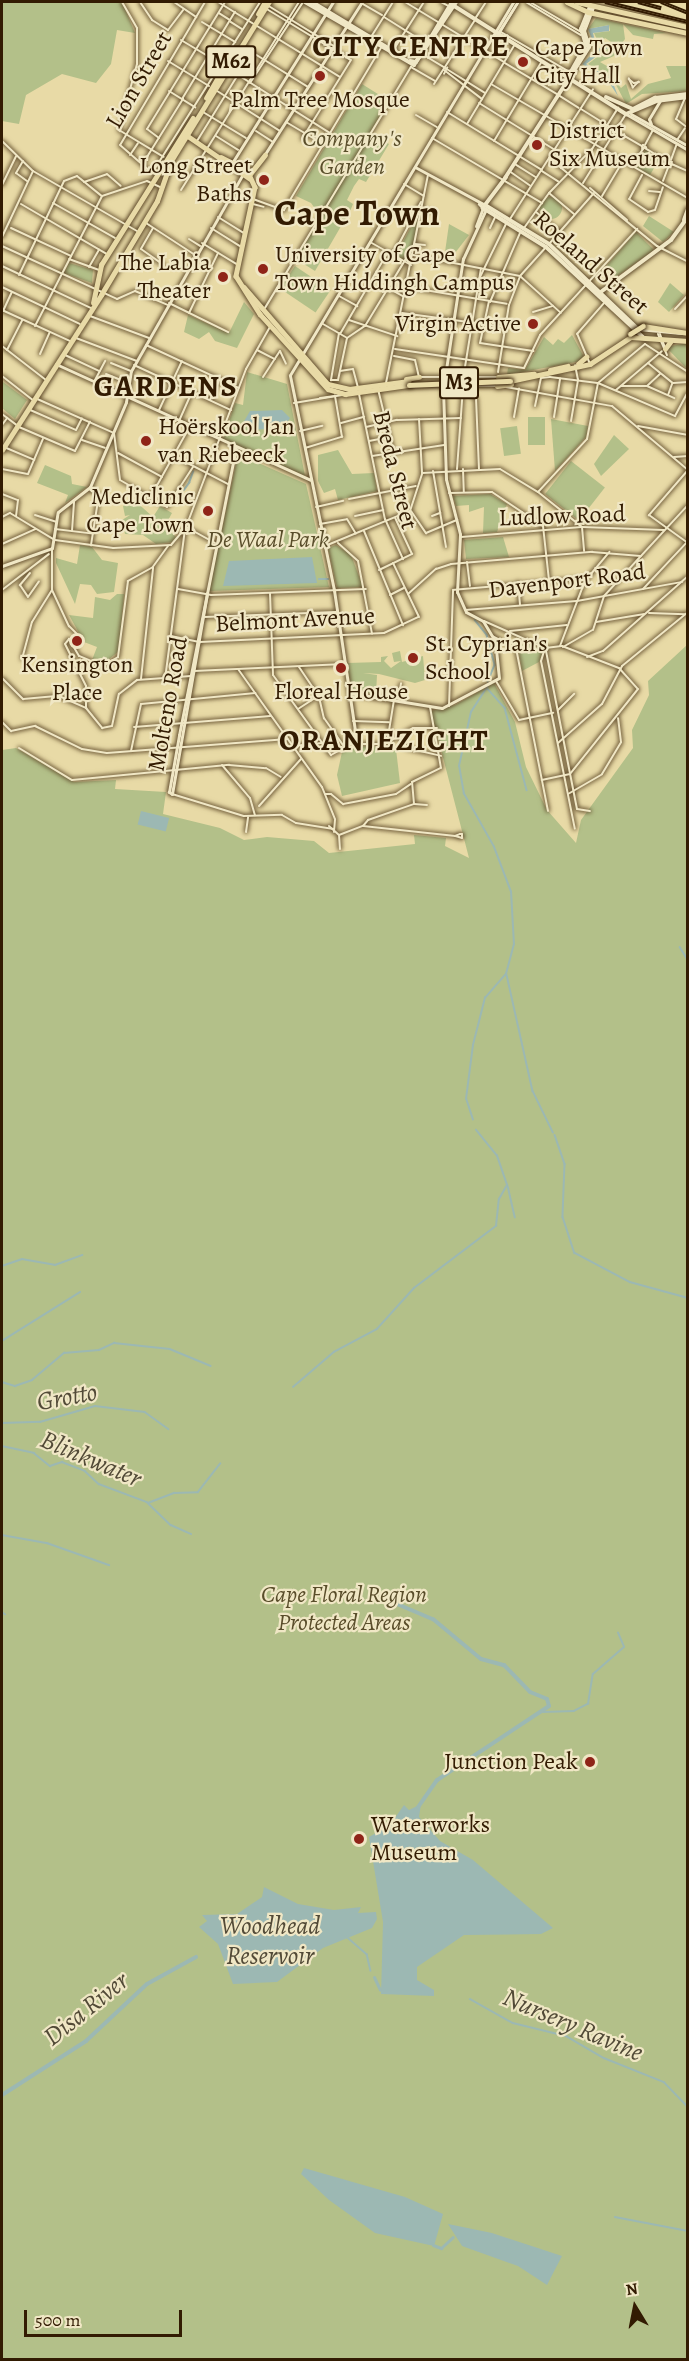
<!DOCTYPE html>
<html>
<head>
<meta charset="utf-8">
<style>
  body { margin:0 }
  #map { position:relative; width:689px; height:2361px; overflow:hidden; background:#e8daa6; font-family:Alegreya,serif }
  div>[style] { position:absolute }
  .green>* { inset:0; background:#b3c089; transform-origin:0 0 }
  .round { border-radius:50% }
  .water>* { inset:0; background:#9cb8b3; transform-origin:0 0 }
  .stream>* { height:1.5px; margin:-0.75px; padding:0 0.75px; transform-origin:0.75px; border-radius:0.75px; background:#9cb8b3 }
  .canal>* { height:3px; margin:-1.5px; padding:0 1.5px; transform-origin:1.5px; border-radius:1.5px; background:#9cb8b3 }
  .river>* { height:4px; margin:-2px; padding:0 2px; transform-origin:2px; border-radius:2px; background:#9cb8b3 }
  .roads { filter:drop-shadow(0 0 2px #604b2b) drop-shadow(0 0 2px #604b2b) }
  .pedestrian>* { height:1.5px; margin:-0.75px; padding:0 0.75px; transform-origin:0.75px; border-radius:0.75px; background:#f0e7c5 }
  .minor>* { height:2px; margin:-1px; padding:0 1px; transform-origin:1px; border-radius:1px; background:#f0e7c5 }
  .tertiary>* { height:3px; margin:-1.5px; padding:0 1.5px; transform-origin:1.5px; border-radius:1.5px; background:#f0e7c5 }
  .secondary>* { height:4px; margin:-2px; padding:0 2px; transform-origin:2px; border-radius:2px; background:#f0e7c5 }
  .primary>* { height:4.5px; margin:-2.25px; padding:0 2.25px; transform-origin:2.25px; border-radius:2.25px; background:#e8daa6 }
  .rail>* { height:4px; margin-top:-2px; transform-origin:0; background:repeating-linear-gradient(90deg,#f0e7c5 0 4.5px,#321b02 0 9px); box-sizing:border-box; border-block:2px solid #321b02 }
  .bridges { filter:drop-shadow(0 0 2px #321b02) drop-shadow(0 0 2px #321b02) }
  .primary-bridge>* { height:4.5px; margin:-2.25px; padding:0 2.25px; transform-origin:2.25px; border-radius:2.25px; background:#e8daa6 }
  .dots>* { width:16px; height:16px; translate:-50% -50%; box-sizing:border-box; border:3px solid #f0e7c5; border-radius:50% }
  span { translate:-50% -50%; white-space:nowrap; text-align:center; line-height:1.15; -webkit-text-stroke:4.5px #f0e7c5; paint-order:stroke }
  .shield-label span { padding:2px 4px; background:#f0e7c5; border:2px solid; border-radius:4px; -webkit-text-stroke-width:0 }
  .shield-label { font-size:22px; color:#321b02; font-weight:700 }
  .poi-label { font-size:24px; color:#321b02 }
  .left { translate:0 -50%; text-align:left }
  .right { translate:-100% -50%; text-align:right }
  .street-label { font-size:24px; color:#321b02 }
  .park-label { font-size:24px; color:#594d2a; font-style:italic }
  .water-label { font-size:26px; color:#524a37; font-style:italic }
  .district-label { font-size:30px; color:#321b02; font-weight:700; letter-spacing:1.5px }
  .town-label { font-size:36px; color:#321b02; font-weight:700 }
  .frame { position:absolute; inset:0; border:3px solid #321b02; pointer-events:none }
  .north { position:absolute; left:605px; top:2277px; width:60px; height:60px; -webkit-text-stroke:4px #f0e7c5; paint-order:stroke; rotate:350deg; font-size:16px; font-weight:700; line-height:24px; text-align:center; color:#321b02 }
  .north::after { content:''; display:block; margin:auto; width:21px; height:27px; background:#321b02; clip-path:polygon(50% 0,100% 100%,50% 72%,0 100%) }
  .scale { position:absolute; left:24px; top:2310px; width:158px; height:27px; box-sizing:border-box; border:3px solid #321b02; border-top:0; padding-left:8px; font-size:18px; line-height:21px; white-space:nowrap; color:#321b02; -webkit-text-stroke:4px #f0e7c5; paint-order:stroke }
</style>
</head>
<body>
<div id="map">
  <div class="green">
    <div style="clip-path:polygon(2px 2px,122px 2px,135px 33px,117px 30px,111px 64px,96px 83px,62px 74px,26px 95px,19px 124px,2px 121px)"></div>
    <div style="clip-path:polygon(596px 18px,667px 33px,654px 34px,653px 39px,633px 35px,623px 24px,625px 39px,619px 47px,605px 38px,599px 44px,594px 33px,610px 31px,609px 25px,588px 29px)"></div>
    <div style="clip-path:polygon(613px 45px,618px 49px,614px 56px,600px 62px,612px 69px,608px 73px,612px 78px,588px 64px)"></div>
    <div style="clip-path:polygon(666px 66px,687px 66px,687px 91px,642px 94px,626px 104px,613px 79px,621px 88px,626px 84px,631px 99px,648px 84px,671px 78px)"></div>
    <div style="clip-path:polygon(362px 84px,389px 101px,370px 132px,389px 144px,366px 182px,359px 179px,354px 186px,347px 200px,353px 204px,351px 209px,315px 271px,296px 259px,321px 217px,311px 203px,296px 196px)"></div>
    <div style="clip-path:polygon(646px 150px,660px 158px,650px 175px,633px 166px)"></div>
    <div class="round" style="left:540px;top:197px;width:22px;height:22px"></div>
    <div style="clip-path:polygon(419px 212px,413px 245px,404px 260px,396px 255px)"></div>
    <div style="clip-path:polygon(649px 216px,674px 232px,663px 242px,643px 226px)"></div>
    <div style="clip-path:polygon(449px 224px,469px 235px,455px 253px,445px 252px)"></div>
    <div style="clip-path:polygon(636px 232px,654px 250px,616px 277px,609px 270px,604px 275px,601px 272px)"></div>
    <div style="clip-path:polygon(69px 263px,93px 270px,92px 283px,64px 273px)"></div>
    <div style="left:295px;top:266px;width:43px;height:27px;rotate:34deg"></div>
    <div style="clip-path:polygon(670px 283px,684px 295px,669px 312px,658px 302px)"></div>
    <div style="clip-path:polygon(244px 302px,254px 314px,237px 348px,215px 341px,209px 332px,199px 339px,184px 332px,188px 315px,229px 333px)"></div>
    <div style="clip-path:polygon(572px 335px,584px 357px,581px 361px,507px 375px,508px 368px,525px 370px,544px 337px,553px 345px,558px 339px,564px 343px)"></div>
    <div style="clip-path:polygon(687px 343px,687px 369px,666px 347px)"></div>
    <div style="clip-path:polygon(247px 372px,287px 384px,305px 476px,223px 439px,235px 403px,243px 405px)"></div>
    <div style="clip-path:polygon(3px 382px,27px 400px,15px 419px,2px 408px)"></div>
    <div style="left:528px;top:417px;width:17px;height:28px"></div>
    <div style="clip-path:polygon(551px 419px,588px 426px,586px 437px,555px 471px)"></div>
    <div style="left:517px;top:426px;width:28px;height:17px;rotate:82deg"></div>
    <div style="clip-path:polygon(614px 435px,629px 449px,601px 476px,594px 464px)"></div>
    <div style="clip-path:polygon(338px 450px,352px 474px,374px 473px,377px 491px,338px 500px,335px 489px,324px 493px,318px 481px,318px 455px)"></div>
    <div style="clip-path:polygon(238px 454px,306px 484px,329px 587px,209px 591px)"></div>
    <div style="left:571px;top:461px;width:43px;height:42px;rotate:38deg"></div>
    <div style="clip-path:polygon(45px 465px,71px 476px,72px 484px,87px 487px,65px 503px,68px 495px,37px 483px)"></div>
    <div style="clip-path:polygon(490px 494px,507px 504px,497px 532px,483px 533px,484px 507px,469px 512px,469px 505px,456px 506px,453px 496px)"></div>
    <div style="clip-path:polygon(133px 499px,153px 517px,160px 506px,172px 513px,165px 526px,176px 537px,172px 542px,156px 544px,143px 535px,125px 534px,122px 520px,130px 515px,125px 516px,123px 506px)"></div>
    <div style="clip-path:polygon(503px 537px,509px 557px,466px 559px,464px 540px)"></div>
    <div style="clip-path:polygon(80px 545px,92px 547px,102px 560px,118px 563px,114px 592px,97px 594px,91px 585px,80px 584px,75px 604px,56px 563px,56px 558px,77px 564px)"></div>
    <div style="clip-path:polygon(336px 545px,351px 555px,363px 587px,337px 588px,328px 548px)"></div>
    <div style="clip-path:polygon(117px 594px,124px 594px,119px 651px,103px 664px,92px 660px,97px 647px,84px 642px,69px 615px,93px 618px,95px 597px,110px 600px)"></div>
    <div style="clip-path:polygon(524px 641px,543px 651px,539px 662px,522px 671px,519px 653px)"></div>
    <div style="clip-path:polygon(687px 645px,687px 2359px,2px 2359px,2px 750px,16px 748px,74px 782px,116px 780px,115px 789px,166px 792px,163px 814px,220px 828px,244px 840px,267px 837px,314px 841px,329px 853px,415px 844px,414px 835px,446px 838px,445px 846px,469px 858px,431px 711px,455px 705px,494px 683px,515px 722px,526px 767px,547px 810px,576px 843px,581px 820px,633px 748px,632px 730px,649px 695px,648px 681px)"></div>
    <div style="clip-path:polygon(400px 651px,402px 662px,423px 656px,425px 680px,415px 683px,379px 674px,363px 673px,377px 675px,376px 694px,352px 691px,347px 663px,381px 662px,381px 657px,388px 656px,384px 661px,391px 668px,401px 661px,394px 662px,392px 653px)"></div>
    <div style="clip-path:polygon(372px 746px,396px 749px,400px 783px,342px 796px,337px 775px,342px 752px,350px 747px)"></div>
  </div>
  <div class="water">
    <div style="clip-path:polygon(609px 25px,609px 31px,593px 33px,597px 49px,612px 45px,586px 64px,611px 78px,618px 96px,608px 81px,582px 64px,596px 50px,588px 29px)"></div>
    <div style="clip-path:polygon(282px 410px,290px 418px,283px 428px,251px 430px,243px 423px,250px 411px)"></div>
    <div style="clip-path:polygon(312px 557px,317px 583px,223px 586px,229px 561px)"></div>
    <div style="left:141px;top:811px;width:29px;height:14px;rotate:14deg"></div>
    <div style="clip-path:polygon(421px 1804px,419px 1817px,440px 1841px,473px 1860px,553px 1928px,541px 1934px,464px 1935px,417px 1967px,417px 1980px,434px 1990px,434px 1996px,381px 1994px,383px 1922px,369px 1837px,390px 1825px,404px 1805px,409px 1810px)"></div>
    <div style="clip-path:polygon(264px 1887px,298px 1904px,334px 1910px,361px 1907px,358px 1913px,376px 1912px,377px 1919px,372px 1928px,323px 1948px,277px 1982px,233px 1984px,218px 1944px,199px 1927px,207px 1921px,202px 1915px,237px 1914px,262px 1897px)"></div>
    <div style="clip-path:polygon(304px 2168px,405px 2197px,443px 2214px,434px 2246px,375px 2233px,329px 2200px,301px 2174px)"></div>
    <div style="clip-path:polygon(448px 2224px,492px 2233px,562px 2256px,547px 2285px,518px 2266px,462px 2246px)"></div>
  </div>
  <div class="stream">
    <div style="left:189px;top:483px;width:12px;rotate:-70deg"></div>
    <div style="left:184px;top:490px;width:9px;rotate:-54deg"></div>
    <div style="left:319px;top:579px;width:9px"></div>
    <div style="left:475px;top:620px;width:19px;rotate:51deg"></div>
    <div style="left:487px;top:635px;width:31px;rotate:75deg"></div>
    <div style="left:495px;top:665px;width:18px;rotate:112deg"></div>
    <div style="left:487px;top:688px;width:27px;rotate:48deg"></div>
    <div style="left:505px;top:708px;width:85px;rotate:75deg"></div>
    <div style="left:680px;top:947px;width:15px;rotate:58deg"></div>
    <div style="left:507px;top:975px;width:119px;rotate:77.4deg"></div>
    <div style="left:533px;top:1091px;width:46px;rotate:64deg"></div>
    <div style="left:473px;top:1120px;width:22px;rotate:-108deg"></div>
    <div style="left:466px;top:1099px;width:54px;rotate:-82.6deg"></div>
    <div style="left:473px;top:1045px;width:49px;rotate:-75.7deg"></div>
    <div style="left:485px;top:998px;width:32px;rotate:-49deg"></div>
    <div style="left:506px;top:974px;width:30px;rotate:-75deg"></div>
    <div style="left:514px;top:945px;width:53px;rotate:-93.2deg"></div>
    <div style="left:511px;top:892px;width:48px;rotate:-110.7deg"></div>
    <div style="left:494px;top:847px;width:61px;rotate:-119.5deg"></div>
    <div style="left:464px;top:794px;width:28px;rotate:-100deg"></div>
    <div style="left:459px;top:766px;width:55px;rotate:-77.5deg"></div>
    <div style="left:471px;top:712px;width:30px;rotate:-57deg"></div>
    <div style="left:555px;top:1135px;width:31px;rotate:71deg"></div>
    <div style="left:565px;top:1164px;width:53px;rotate:92.2deg"></div>
    <div style="left:563px;top:1217px;width:38px;rotate:72deg"></div>
    <div style="left:575px;top:1253px;width:62px;rotate:27.8deg"></div>
    <div style="left:630px;top:1282px;width:60px;rotate:15.4deg"></div>
    <div style="left:508px;top:1186px;width:32px;rotate:77deg"></div>
    <div style="left:2px;top:1266px;width:21px;rotate:-19deg"></div>
    <div style="left:22px;top:1259px;width:34px;rotate:10deg"></div>
    <div style="left:55px;top:1265px;width:29px;rotate:-20deg"></div>
    <div style="left:2px;top:1341px;width:92px;rotate:-32.1deg"></div>
    <div style="left:2px;top:1382px;width:14px;rotate:17deg"></div>
    <div style="left:15px;top:1386px;width:18px;rotate:-19deg"></div>
    <div style="left:32px;top:1380px;width:42px;rotate:-40.2deg"></div>
    <div style="left:64px;top:1353px;width:35px;rotate:-5deg"></div>
    <div style="left:99px;top:1350px;width:17px;rotate:-25deg"></div>
    <div style="left:114px;top:1343px;width:56px;rotate:6.1deg"></div>
    <div style="left:170px;top:1349px;width:44px;rotate:22.5deg"></div>
    <div style="left:293px;top:1387px;width:54px;rotate:-40.5deg"></div>
    <div style="left:334px;top:1352px;width:49px;rotate:-28.1deg"></div>
    <div style="left:377px;top:1329px;width:55px;rotate:-47.9deg"></div>
    <div style="left:414px;top:1288px;width:103px;rotate:-37.1deg"></div>
    <div style="left:496px;top:1226px;width:27px;rotate:-84deg"></div>
    <div style="left:499px;top:1199px;width:16px;rotate:-60deg"></div>
    <div style="left:507px;top:1185px;width:31px;rotate:-109deg"></div>
    <div style="left:497px;top:1156px;width:33px;rotate:-129deg"></div>
    <div style="left:2px;top:1423px;width:38px;rotate:-2deg"></div>
    <div style="left:40px;top:1422px;width:57px;rotate:-16.2deg"></div>
    <div style="left:95px;top:1406px;width:50px;rotate:6.8deg"></div>
    <div style="left:145px;top:1412px;width:29px;rotate:36deg"></div>
    <div style="left:2px;top:1446px;width:33px;rotate:12deg"></div>
    <div style="left:34px;top:1453px;width:21px;rotate:39deg"></div>
    <div style="left:50px;top:1466px;width:13px;rotate:-18deg"></div>
    <div style="left:62px;top:1462px;width:25px;rotate:21deg"></div>
    <div style="left:85px;top:1471px;width:19px;rotate:43deg"></div>
    <div style="left:99px;top:1484px;width:51px;rotate:20.6deg"></div>
    <div style="left:147px;top:1502px;width:33px;rotate:44deg"></div>
    <div style="left:171px;top:1525px;width:22px;rotate:24deg"></div>
    <div style="left:148px;top:1503px;width:28px;rotate:-21deg"></div>
    <div style="left:174px;top:1493px;width:24px;rotate:-2deg"></div>
    <div style="left:198px;top:1492px;width:36px;rotate:-52deg"></div>
    <div style="left:2px;top:1535px;width:46px;rotate:10.1deg"></div>
    <div style="left:47px;top:1543px;width:66px;rotate:19.5deg"></div>
    <div style="left:2px;top:1612px;width:4px;rotate:34deg"></div>
    <div style="left:543px;top:1712px;width:31px;rotate:-2deg"></div>
    <div style="left:574px;top:1711px;width:16px;rotate:-27deg"></div>
    <div style="left:588px;top:1704px;width:30px;rotate:-81deg"></div>
    <div style="left:593px;top:1674px;width:41px;rotate:-41.1deg"></div>
    <div style="left:624px;top:1647px;width:15px;rotate:-113deg"></div>
    <div style="left:346px;top:1936px;width:28px;rotate:41deg"></div>
    <div style="left:367px;top:1954px;width:17px;rotate:77deg"></div>
    <div style="left:470px;top:1999px;width:49px;rotate:29.2deg"></div>
    <div style="left:513px;top:2023px;width:55px;rotate:13.8deg"></div>
    <div style="left:566px;top:2036px;width:44px;rotate:30.1deg"></div>
    <div style="left:604px;top:2058px;width:65px;rotate:21.8deg"></div>
    <div style="left:664px;top:2082px;width:35px;rotate:46deg"></div>
    <div style="left:615px;top:2217px;width:74px;rotate:10.9deg"></div>
  </div>
  <div class="canal">
    <div style="left:374px;top:1977px;width:14px;rotate:65deg"></div>
    <div style="left:433px;top:2245px;width:9px;rotate:21deg"></div>
    <div style="left:441px;top:2248px;width:16px;rotate:-43deg"></div>
  </div>
  <div class="river">
    <div style="left:397px;top:1604px;width:39px;rotate:23deg"></div>
    <div style="left:433px;top:1619px;width:62px;rotate:39.8deg"></div>
    <div style="left:481px;top:1659px;width:24px;rotate:15deg"></div>
    <div style="left:504px;top:1665px;width:37px;rotate:46deg"></div>
    <div style="left:530px;top:1692px;width:18px;rotate:22deg"></div>
    <div style="left:547px;top:1699px;width:7px;rotate:74deg"></div>
    <div style="left:549px;top:1706px;width:134px;rotate:146.5deg"></div>
    <div style="left:437px;top:1780px;width:33px;rotate:125deg"></div>
    <div style="left:2px;top:2095px;width:100px;rotate:-32.7deg"></div>
    <div style="left:86px;top:2041px;width:83px;rotate:-43.1deg"></div>
    <div style="left:147px;top:1984px;width:56px;rotate:-28.9deg"></div>
  </div>
  <div class="roads">
    <div class="pedestrian">
      <div style="left:441px;top:2px;width:7px;rotate:27deg"></div>
      <div style="left:519px;top:2px;width:35px;rotate:121deg"></div>
      <div style="left:501px;top:32px;width:80px;rotate:30.1deg"></div>
      <div style="left:526px;top:2px;width:64px;rotate:31deg"></div>
      <div style="left:363px;top:4px;width:22px;rotate:30deg"></div>
      <div style="left:219px;top:13px;width:13px;rotate:32deg"></div>
      <div style="left:475px;top:19px;width:20px;rotate:-57deg"></div>
      <div style="left:231px;top:22px;width:13px;rotate:32deg"></div>
      <div style="left:394px;top:49px;width:56px;rotate:-57.4deg"></div>
      <div style="left:505px;top:63px;width:61px;rotate:30.8deg"></div>
      <div style="left:444px;top:74px;width:7px;rotate:-63deg"></div>
      <div style="left:629px;top:79px;width:6px;rotate:39deg"></div>
      <div style="left:634px;top:83px;width:5px;rotate:-11deg"></div>
      <div style="left:639px;top:82px;width:8px;rotate:135deg"></div>
      <div style="left:633px;top:88px;width:10px;rotate:-114deg"></div>
      <div style="left:560px;top:96px;width:22px;rotate:32deg"></div>
      <div style="left:616px;top:131px;width:30px;rotate:30deg"></div>
      <div style="left:643px;top:145px;width:4px;rotate:34deg"></div>
      <div style="left:646px;top:147px;width:4px;rotate:146deg"></div>
      <div style="left:643px;top:149px;width:2px;rotate:-117deg"></div>
      <div style="left:642px;top:147px;width:2px;rotate:-63deg"></div>
      <div style="left:645px;top:145px;width:17px;rotate:-62deg"></div>
      <div style="left:645px;top:148px;width:27px;rotate:31deg"></div>
      <div style="left:671px;top:160px;width:15px;rotate:-70deg"></div>
      <div style="left:669px;top:161px;width:3px;rotate:18deg"></div>
      <div style="left:672px;top:162px;width:3px;rotate:90deg"></div>
      <div style="left:672px;top:165px;width:4px;rotate:-166deg"></div>
      <div style="left:668px;top:164px;width:3px;rotate:-72deg"></div>
      <div style="left:515px;top:164px;width:25px;rotate:32deg"></div>
      <div style="left:672px;top:164px;width:17px;rotate:24deg"></div>
      <div style="left:631px;top:167px;width:22px;rotate:-56deg"></div>
      <div style="left:542px;top:171px;width:19px;rotate:32deg"></div>
      <div style="left:511px;top:172px;width:24px;rotate:35deg"></div>
      <div style="left:663px;top:181px;width:17px;rotate:-69deg"></div>
      <div style="left:265px;top:308px;width:282px;rotate:-58.8deg"></div>
      <div style="left:411px;top:67px;width:28px;rotate:30deg"></div>
    </div>
    <div class="minor">
      <div style="left:122px;top:2px;width:30px;rotate:60deg"></div>
      <div style="left:137px;top:28px;width:36px;rotate:90deg"></div>
      <div style="left:137px;top:64px;width:68px;rotate:105.3deg"></div>
      <div style="left:119px;top:130px;width:52px;rotate:31deg"></div>
      <div style="left:140px;top:2px;width:22px;rotate:56deg"></div>
      <div style="left:152px;top:20px;width:19px;rotate:32deg"></div>
      <div style="left:168px;top:30px;width:25px;rotate:-53deg"></div>
      <div style="left:174px;top:2px;width:27px;rotate:34deg"></div>
      <div style="left:205px;top:2px;width:166px;rotate:120.7deg"></div>
      <div style="left:120px;top:145px;width:43px;rotate:41.2deg"></div>
      <div style="left:152px;top:173px;width:202px;rotate:-57.7deg"></div>
      <div style="left:218px;top:2px;width:143px;rotate:31.6deg"></div>
      <div style="left:405px;top:2px;width:116px;rotate:31.2deg"></div>
      <div style="left:530px;top:2px;width:59px;rotate:30.5deg"></div>
      <div style="left:267px;top:5px;width:79px;rotate:31.5deg"></div>
      <div style="left:265px;top:8px;width:100px;rotate:31.2deg"></div>
      <div style="left:351px;top:60px;width:93px;rotate:121.8deg"></div>
      <div style="left:384px;top:17px;width:51px;rotate:32.1deg"></div>
      <div style="left:202px;top:22px;width:39px;rotate:31deg"></div>
      <div style="left:371px;top:37px;width:41px;rotate:-57.8deg"></div>
      <div style="left:181px;top:40px;width:49px;rotate:30.8deg"></div>
      <div style="left:242px;top:46px;width:78px;rotate:31.8deg"></div>
      <div style="left:422px;top:54px;width:27px;rotate:31deg"></div>
      <div style="left:168px;top:61px;width:48px;rotate:31.4deg"></div>
      <div style="left:227px;top:68px;width:122px;rotate:32.3deg"></div>
      <div style="left:445px;top:68px;width:47px;rotate:32deg"></div>
      <div style="left:444px;top:70px;width:48px;rotate:37.3deg"></div>
      <div style="left:250px;top:83px;width:97px;rotate:-56.8deg"></div>
      <div style="left:434px;top:84px;width:76px;rotate:-57.4deg"></div>
      <div style="left:491px;top:84px;width:228px;rotate:30.1deg"></div>
      <div style="left:214px;top:89px;width:78px;rotate:32.5deg"></div>
      <div style="left:169px;top:91px;width:31px;rotate:32deg"></div>
      <div style="left:685px;top:98px;width:23px;rotate:113deg"></div>
      <div style="left:676px;top:119px;width:15px;rotate:37deg"></div>
      <div style="left:182px;top:99px;width:102px;rotate:-58.7deg"></div>
      <div style="left:479px;top:103px;width:89px;rotate:31.7deg"></div>
      <div style="left:581px;top:109px;width:40px;rotate:32deg"></div>
      <div style="left:203px;top:112px;width:50px;rotate:31.2deg"></div>
      <div style="left:447px;top:112px;width:111px;rotate:31.4deg"></div>
      <div style="left:416px;top:115px;width:24px;rotate:30deg"></div>
      <div style="left:286px;top:122px;width:43px;rotate:30.7deg"></div>
      <div style="left:467px;top:124px;width:93px;rotate:-59deg"></div>
      <div style="left:256px;top:131px;width:20px;rotate:33deg"></div>
      <div style="left:216px;top:136px;width:26px;rotate:32deg"></div>
      <div style="left:159px;top:138px;width:15px;rotate:-143deg"></div>
      <div style="left:147px;top:129px;width:149px;rotate:-58.4deg"></div>
      <div style="left:432px;top:138px;width:128px;rotate:30.6deg"></div>
      <div style="left:677px;top:140px;width:14px;rotate:-56deg"></div>
      <div style="left:2px;top:141px;width:43px;rotate:44.1deg"></div>
      <div style="left:33px;top:171px;width:120px;rotate:30deg"></div>
      <div style="left:197px;top:141px;width:105px;rotate:-58.3deg"></div>
      <div style="left:494px;top:141px;width:93px;rotate:-59deg"></div>
      <div style="left:130px;top:155px;width:14px;rotate:-56deg"></div>
      <div style="left:549px;top:158px;width:139px;rotate:39.2deg"></div>
      <div style="left:657px;top:246px;width:35px;rotate:27deg"></div>
      <div style="left:23px;top:161px;width:14px;rotate:120deg"></div>
      <div style="left:16px;top:173px;width:14px;rotate:36deg"></div>
      <div style="left:142px;top:165px;width:78px;rotate:-58.2deg"></div>
      <div style="left:642px;top:175px;width:27px;rotate:118deg"></div>
      <div style="left:629px;top:199px;width:23px;rotate:34deg"></div>
      <div style="left:648px;top:212px;width:7px;rotate:-16deg"></div>
      <div style="left:655px;top:210px;width:24px;rotate:-71deg"></div>
      <div style="left:84px;top:182px;width:24px;rotate:-19deg"></div>
      <div style="left:107px;top:174px;width:18px;rotate:41deg"></div>
      <div style="left:583px;top:183px;width:81px;rotate:-58.1deg"></div>
      <div style="left:404px;top:184px;width:23px;rotate:31deg"></div>
      <div style="left:2px;top:185px;width:32px;rotate:-64deg"></div>
      <div style="left:590px;top:188px;width:49px;rotate:40.9deg"></div>
      <div style="left:181px;top:190px;width:222px;rotate:-57.9deg"></div>
      <div style="left:649px;top:191px;width:11px;rotate:5deg"></div>
      <div style="left:549px;top:193px;width:33px;rotate:40deg"></div>
      <div style="left:602px;top:196px;width:39px;rotate:-59deg"></div>
      <div style="left:253px;top:199px;width:33px;rotate:20deg"></div>
      <div style="left:284px;top:210px;width:191px;rotate:-59.1deg"></div>
      <div style="left:53px;top:203px;width:71px;rotate:29.4deg"></div>
      <div style="left:21px;top:204px;width:99px;rotate:30.2deg"></div>
      <div style="left:253px;top:204px;width:11px;rotate:15deg"></div>
      <div style="left:421px;top:210px;width:12px;rotate:9deg"></div>
      <div style="left:536px;top:212px;width:30px;rotate:40deg"></div>
      <div style="left:218px;top:217px;width:32px;rotate:32deg"></div>
      <div style="left:510px;top:219px;width:154px;rotate:-57.4deg"></div>
      <div style="left:146px;top:223px;width:59px;rotate:33.1deg"></div>
      <div style="left:11px;top:228px;width:66px;rotate:25deg"></div>
      <div style="left:153px;top:228px;width:24px;rotate:120deg"></div>
      <div style="left:141px;top:249px;width:28px;rotate:35deg"></div>
      <div style="left:211px;top:228px;width:36px;rotate:32deg"></div>
      <div style="left:490px;top:228px;width:14px;rotate:-65deg"></div>
      <div style="left:524px;top:228px;width:43px;rotate:-54.5deg"></div>
      <div style="left:549px;top:193px;width:62px;rotate:-45.7deg"></div>
      <div style="left:592px;top:149px;width:49px;rotate:-57.6deg"></div>
      <div style="left:2px;top:237px;width:73px;rotate:-64.8deg"></div>
      <div style="left:189px;top:239px;width:13px;rotate:32deg"></div>
      <div style="left:370px;top:242px;width:47px;rotate:29.3deg"></div>
      <div style="left:202px;top:243px;width:42px;rotate:31.4deg"></div>
      <div style="left:415px;top:244px;width:10px;rotate:6deg"></div>
      <div style="left:549px;top:244px;width:68px;rotate:-48.6deg"></div>
      <div style="left:2px;top:246px;width:127px;rotate:24.7deg"></div>
      <div style="left:117px;top:299px;width:20px;rotate:-24deg"></div>
      <div style="left:135px;top:291px;width:36px;rotate:23deg"></div>
      <div style="left:393px;top:255px;width:60px;rotate:-62.2deg"></div>
      <div style="left:413px;top:255px;width:109px;rotate:11.1deg"></div>
      <div style="left:520px;top:276px;width:55px;rotate:42.1deg"></div>
      <div style="left:69px;top:259px;width:32px;rotate:20deg"></div>
      <div style="left:2px;top:266px;width:98px;rotate:25.3deg"></div>
      <div style="left:89px;top:267px;width:20px;rotate:-60deg"></div>
      <div style="left:19px;top:275px;width:104px;rotate:-64.4deg"></div>
      <div style="left:64px;top:181px;width:14px;rotate:-21deg"></div>
      <div style="left:77px;top:176px;width:32px;rotate:39deg"></div>
      <div style="left:102px;top:196px;width:47px;rotate:-18.4deg"></div>
      <div style="left:147px;top:181px;width:17px;rotate:25deg"></div>
      <div style="left:480px;top:277px;width:59px;rotate:-63.9deg"></div>
      <div style="left:2px;top:287px;width:86px;rotate:25.4deg"></div>
      <div style="left:407px;top:287px;width:101px;rotate:9.6deg"></div>
      <div style="left:388px;top:288px;width:18px;rotate:29deg"></div>
      <div style="left:339px;top:296px;width:21px;rotate:29deg"></div>
      <div style="left:489px;top:301px;width:43px;rotate:102.1deg"></div>
      <div style="left:480px;top:343px;width:54px;rotate:8.6deg"></div>
      <div style="left:490px;top:302px;width:75px;rotate:-66.5deg"></div>
      <div style="left:169px;top:303px;width:66px;rotate:26.2deg"></div>
      <div style="left:675px;top:309px;width:19px;rotate:-47deg"></div>
      <div style="left:2px;top:310px;width:75px;rotate:24.5deg"></div>
      <div style="left:3px;top:311px;width:21px;rotate:-65deg"></div>
      <div style="left:533px;top:312px;width:21px;rotate:-17deg"></div>
      <div style="left:189px;top:313px;width:67px;rotate:-64.2deg"></div>
      <div style="left:402px;top:313px;width:104px;rotate:7.7deg"></div>
      <div style="left:90px;top:316px;width:63px;rotate:20.4deg"></div>
      <div style="left:349px;top:320px;width:51px;rotate:18.4deg"></div>
      <div style="left:323px;top:324px;width:28px;rotate:30deg"></div>
      <div style="left:35px;top:326px;width:146px;rotate:-62.7deg"></div>
      <div style="left:339px;top:333px;width:48px;rotate:99.7deg"></div>
      <div style="left:331px;top:380px;width:7px"></div>
      <div style="left:338px;top:380px;width:43px;rotate:-77.9deg"></div>
      <div style="left:340px;top:334px;width:95px;rotate:-59.7deg"></div>
      <div style="left:658px;top:334px;width:23px;rotate:67deg"></div>
      <div style="left:660px;top:334px;width:15px;rotate:70deg"></div>
      <div style="left:76px;top:338px;width:65px;rotate:20.7deg"></div>
      <div style="left:347px;top:338px;width:22px;rotate:-34deg"></div>
      <div style="left:365px;top:326px;width:92px;rotate:-58.7deg"></div>
      <div style="left:146px;top:345px;width:102px;rotate:24.8deg"></div>
      <div style="left:2px;top:346px;width:56px;rotate:37.7deg"></div>
      <div style="left:395px;top:349px;width:130px;rotate:8.4deg"></div>
      <div style="left:524px;top:368px;width:37px;rotate:-64deg"></div>
      <div style="left:540px;top:335px;width:144px;rotate:-47.5deg"></div>
      <div style="left:7px;top:350px;width:34px;rotate:-63deg"></div>
      <div style="left:257px;top:350px;width:20px;rotate:27deg"></div>
      <div style="left:40px;top:354px;width:24px;rotate:-66deg"></div>
      <div style="left:65px;top:355px;width:38px;rotate:25deg"></div>
      <div style="left:394px;top:356px;width:21px;rotate:11deg"></div>
      <div style="left:415px;top:360px;width:17px;rotate:77deg"></div>
      <div style="left:419px;top:377px;width:77px"></div>
      <div style="left:111px;top:363px;width:22px;rotate:22deg"></div>
      <div style="left:648px;top:363px;width:32px;rotate:39deg"></div>
      <div style="left:673px;top:383px;width:15px;rotate:-4deg"></div>
      <div style="left:590px;top:364px;width:33px;rotate:-113deg"></div>
      <div style="left:577px;top:334px;width:41px;rotate:-48.9deg"></div>
      <div style="left:134px;top:365px;width:107px;rotate:24.9deg"></div>
      <div style="left:340px;top:371px;width:13px;rotate:-9deg"></div>
      <div style="left:353px;top:369px;width:20px;rotate:75deg"></div>
      <div style="left:498px;top:372px;width:68px;rotate:-80.7deg"></div>
      <div style="left:509px;top:305px;width:31px;rotate:-69deg"></div>
      <div style="left:520px;top:276px;width:39px;rotate:-48deg"></div>
      <div style="left:106px;top:374px;width:24px;rotate:22deg"></div>
      <div style="left:2px;top:376px;width:39px;rotate:38deg"></div>
      <div style="left:263px;top:377px;width:31px;rotate:-57deg"></div>
      <div style="left:280px;top:351px;width:14px;rotate:65deg"></div>
      <div style="left:94px;top:382px;width:24px;rotate:-62deg"></div>
      <div style="left:386px;top:383px;width:213px;rotate:-78.6deg"></div>
      <div style="left:446px;top:386px;width:51px"></div>
      <div style="left:621px;top:386px;width:26px"></div>
      <div style="left:647px;top:386px;width:30px;rotate:24deg"></div>
      <div style="left:647px;top:386px;width:18px;rotate:-43deg"></div>
      <div style="left:506px;top:387px;width:108px;rotate:10.2deg"></div>
      <div style="left:612px;top:406px;width:99px;rotate:40.1deg"></div>
      <div style="left:378px;top:389px;width:64px;rotate:76.4deg"></div>
      <div style="left:616px;top:390px;width:60px;rotate:-40.3deg"></div>
      <div style="left:463px;top:392px;width:14px;rotate:25deg"></div>
      <div style="left:476px;top:398px;width:71px;rotate:87.6deg"></div>
      <div style="left:359px;top:394px;width:128px;rotate:78.3deg"></div>
      <div style="left:385px;top:519px;width:44px;rotate:65.8deg"></div>
      <div style="left:668px;top:395px;width:12px;rotate:-70deg"></div>
      <div style="left:35px;top:398px;width:86px;rotate:23.9deg"></div>
      <div style="left:114px;top:433px;width:47px;rotate:82.7deg"></div>
      <div style="left:120px;top:480px;width:54px;rotate:29.9deg"></div>
      <div style="left:167px;top:507px;width:48px;rotate:-57deg"></div>
      <div style="left:320px;top:398px;width:15px;rotate:-8deg"></div>
      <div style="left:210px;top:400px;width:23px;rotate:-65deg"></div>
      <div style="left:294px;top:403px;width:49px;rotate:-9.5deg"></div>
      <div style="left:535px;top:406px;width:29px;rotate:-78deg"></div>
      <div style="left:541px;top:378px;width:9px;rotate:-6deg"></div>
      <div style="left:550px;top:377px;width:48px;rotate:7.1deg"></div>
      <div style="left:598px;top:383px;width:84px;rotate:23.2deg"></div>
      <div style="left:675px;top:416px;width:27px;rotate:-62deg"></div>
      <div style="left:28px;top:409px;width:52px;rotate:23.6deg"></div>
      <div style="left:76px;top:430px;width:13px;rotate:-63deg"></div>
      <div style="left:159px;top:410px;width:54px;rotate:-64.9deg"></div>
      <div style="left:2px;top:414px;width:21px;rotate:37deg"></div>
      <div style="left:19px;top:427px;width:61px;rotate:23.2deg"></div>
      <div style="left:75px;top:451px;width:33px;rotate:-63deg"></div>
      <div style="left:514px;top:417px;width:29px;rotate:-80deg"></div>
      <div style="left:554px;top:417px;width:39px;rotate:-81deg"></div>
      <div style="left:419px;top:419px;width:54px;rotate:86.8deg"></div>
      <div style="left:179px;top:421px;width:32px;rotate:-66deg"></div>
      <div style="left:571px;top:421px;width:42px;rotate:-80.3deg"></div>
      <div style="left:578px;top:380px;width:15px;rotate:-101deg"></div>
      <div style="left:341px;top:423px;width:24px;rotate:-15deg"></div>
      <div style="left:2px;top:425px;width:9px;rotate:-54deg"></div>
      <div style="left:638px;top:426px;width:51px;rotate:10.2deg"></div>
      <div style="left:366px;top:427px;width:32px;rotate:-13deg"></div>
      <div style="left:397px;top:420px;width:64px;rotate:-1.8deg"></div>
      <div style="left:300px;top:431px;width:23px;rotate:-13deg"></div>
      <div style="left:82px;top:440px;width:24px;rotate:19deg"></div>
      <div style="left:369px;top:441px;width:20px;rotate:-11deg"></div>
      <div style="left:4px;top:447px;width:33px;rotate:23deg"></div>
      <div style="left:305px;top:448px;width:39px;rotate:-17deg"></div>
      <div style="left:342px;top:437px;width:42px;rotate:-99.7deg"></div>
      <div style="left:118px;top:453px;width:50px;rotate:28.6deg"></div>
      <div style="left:174px;top:456px;width:61px;rotate:27.4deg"></div>
      <div style="left:372px;top:456px;width:73px;rotate:-8.7deg"></div>
      <div style="left:674px;top:457px;width:14px;rotate:-4deg"></div>
      <div style="left:2px;top:469px;width:26px;rotate:11deg"></div>
      <div style="left:28px;top:474px;width:38px;rotate:-67deg"></div>
      <div style="left:457px;top:469px;width:96px;rotate:-85.8deg"></div>
      <div style="left:464px;top:373px;width:106px;rotate:-80.8deg"></div>
      <div style="left:463px;top:469px;width:23px;rotate:88deg"></div>
      <div style="left:688px;top:470px;width:60px;rotate:130.9deg"></div>
      <div style="left:649px;top:515px;width:48px;rotate:35.7deg"></div>
      <div style="left:433px;top:471px;width:77px;rotate:80.3deg"></div>
      <div style="left:422px;top:473px;width:78px;rotate:-2.9deg"></div>
      <div style="left:500px;top:469px;width:44px;rotate:31.2deg"></div>
      <div style="left:538px;top:492px;width:56px;rotate:38.5deg"></div>
      <div style="left:89px;top:489px;width:11px;rotate:27deg"></div>
      <div style="left:99px;top:494px;width:52px;rotate:98.9deg"></div>
      <div style="left:538px;top:492px;width:72px;rotate:-47.2deg"></div>
      <div style="left:587px;top:439px;width:57px;rotate:-78.9deg"></div>
      <div style="left:598px;top:383px;width:61px;rotate:-39.7deg"></div>
      <div style="left:645px;top:344px;width:51px;rotate:33.1deg"></div>
      <div style="left:449px;top:493px;width:43px;rotate:-1.3deg"></div>
      <div style="left:492px;top:492px;width:61px;rotate:33.7deg"></div>
      <div style="left:543px;top:526px;width:54px;rotate:83.7deg"></div>
      <div style="left:2px;top:494px;width:17px;rotate:21deg"></div>
      <div style="left:18px;top:500px;width:16px;rotate:97deg"></div>
      <div style="left:150px;top:498px;width:82px;rotate:-60.9deg"></div>
      <div style="left:349px;top:499px;width:68px;rotate:-11deg"></div>
      <div style="left:316px;top:507px;width:28px;rotate:-13deg"></div>
      <div style="left:411px;top:511px;width:27px;rotate:56deg"></div>
      <div style="left:426px;top:533px;width:34px;rotate:-23deg"></div>
      <div style="left:35px;top:515px;width:22px;rotate:18deg"></div>
      <div style="left:355px;top:516px;width:29px;rotate:-12deg"></div>
      <div style="left:432px;top:516px;width:9px;rotate:-21deg"></div>
      <div style="left:2px;top:517px;width:9px;rotate:-27deg"></div>
      <div style="left:10px;top:513px;width:52px;rotate:31deg"></div>
      <div style="left:55px;top:540px;width:59px;rotate:7.9deg"></div>
      <div style="left:113px;top:548px;width:58px;rotate:-3deg"></div>
      <div style="left:171px;top:545px;width:23px;rotate:-50deg"></div>
      <div style="left:186px;top:527px;width:169px;rotate:-69.2deg"></div>
      <div style="left:246px;top:369px;width:48px;rotate:-60.3deg"></div>
      <div style="left:320px;top:524px;width:27px;rotate:-10deg"></div>
      <div style="left:347px;top:519px;width:17px;rotate:59deg"></div>
      <div style="left:186px;top:527px;width:33px;rotate:29deg"></div>
      <div style="left:582px;top:527px;width:24px;rotate:85deg"></div>
      <div style="left:55px;top:529px;width:38px;rotate:7deg"></div>
      <div style="left:72px;top:531px;width:31px;rotate:-86deg"></div>
      <div style="left:364px;top:531px;width:102px;rotate:67.5deg"></div>
      <div style="left:461px;top:537px;width:121px;rotate:-4.7deg"></div>
      <div style="left:582px;top:527px;width:82px;rotate:2.1deg"></div>
      <div style="left:338px;top:543px;width:27px;rotate:42deg"></div>
      <div style="left:358px;top:561px;width:74px;rotate:79.1deg"></div>
      <div style="left:2px;top:544px;width:37px;rotate:-24deg"></div>
      <div style="left:168px;top:546px;width:26px;rotate:126deg"></div>
      <div style="left:153px;top:567px;width:29px;rotate:151deg"></div>
      <div style="left:128px;top:581px;width:77px;rotate:97.5deg"></div>
      <div style="left:118px;top:657px;width:17px;rotate:149deg"></div>
      <div style="left:103px;top:666px;width:26px;rotate:-157deg"></div>
      <div style="left:79px;top:656px;width:20px;rotate:-120deg"></div>
      <div style="left:69px;top:639px;width:6px;rotate:129deg"></div>
      <div style="left:65px;top:644px;width:47px;rotate:63.4deg"></div>
      <div style="left:86px;top:686px;width:22px;rotate:90deg"></div>
      <div style="left:86px;top:708px;width:26px;rotate:51deg"></div>
      <div style="left:102px;top:728px;width:10px;rotate:-11deg"></div>
      <div style="left:112px;top:726px;width:33px;rotate:-78deg"></div>
      <div style="left:119px;top:694px;width:23px;rotate:-38deg"></div>
      <div style="left:137px;top:680px;width:54px;rotate:-4.2deg"></div>
      <div style="left:325px;top:546px;width:92px;rotate:-22.4deg"></div>
      <div style="left:410px;top:511px;width:40px;rotate:-72deg"></div>
      <div style="left:52px;top:548px;width:42px;rotate:90deg"></div>
      <div style="left:52px;top:590px;width:40px;rotate:65deg"></div>
      <div style="left:69px;top:626px;width:17px;rotate:45deg"></div>
      <div style="left:81px;top:638px;width:12px;rotate:121deg"></div>
      <div style="left:467px;top:562px;width:24px;rotate:83deg"></div>
      <div style="left:379px;top:570px;width:37px;rotate:-26deg"></div>
      <div style="left:412px;top:554px;width:40px;rotate:-115deg"></div>
      <div style="left:30px;top:573px;width:16px;rotate:130deg"></div>
      <div style="left:20px;top:585px;width:14px;rotate:56deg"></div>
      <div style="left:28px;top:597px;width:19px;rotate:-55deg"></div>
      <div style="left:518px;top:582px;width:23px;rotate:85deg"></div>
      <div style="left:178px;top:589px;width:34px;rotate:10deg"></div>
      <div style="left:211px;top:595px;width:155px;rotate:-2.2deg"></div>
      <div style="left:643px;top:589px;width:66px;rotate:-46.8deg"></div>
      <div style="left:2px;top:590px;width:59px;rotate:-37.5deg"></div>
      <div style="left:270px;top:593px;width:82px;rotate:87.9deg"></div>
      <div style="left:273px;top:675px;width:99px;rotate:54.1deg"></div>
      <div style="left:331px;top:755px;width:23px;rotate:-29deg"></div>
      <div style="left:351px;top:744px;width:34px"></div>
      <div style="left:385px;top:744px;width:32px;rotate:-30deg"></div>
      <div style="left:413px;top:728px;width:24px"></div>
      <div style="left:408px;top:594px;width:38px;rotate:-42deg"></div>
      <div style="left:436px;top:569px;width:16px;rotate:-18deg"></div>
      <div style="left:451px;top:564px;width:142px;rotate:-4.9deg"></div>
      <div style="left:592px;top:552px;width:49px;rotate:4.7deg"></div>
      <div style="left:390px;top:595px;width:16px;rotate:-27deg"></div>
      <div style="left:465px;top:610px;width:112px;rotate:-4.6deg"></div>
      <div style="left:577px;top:601px;width:107px;rotate:-10.3deg"></div>
      <div style="left:649px;top:613px;width:36px;rotate:2deg"></div>
      <div style="left:204px;top:617px;width:132px;rotate:-2.2deg"></div>
      <div style="left:484px;top:621px;width:67px;rotate:23.9deg"></div>
      <div style="left:545px;top:648px;width:17px;rotate:-7deg"></div>
      <div style="left:562px;top:646px;width:61px;rotate:21.1deg"></div>
      <div style="left:619px;top:668px;width:28px;rotate:48deg"></div>
      <div style="left:638px;top:689px;width:109px;rotate:128.7deg"></div>
      <div style="left:570px;top:774px;width:29px;rotate:168deg"></div>
      <div style="left:596px;top:622px;width:49px;rotate:-9.5deg"></div>
      <div style="left:510px;top:631px;width:57px;rotate:-6deg"></div>
      <div style="left:171px;top:636px;width:30px;rotate:12deg"></div>
      <div style="left:200px;top:642px;width:184px;rotate:-2.8deg"></div>
      <div style="left:384px;top:633px;width:38px;rotate:-25deg"></div>
      <div style="left:419px;top:617px;width:60px;rotate:-115.7deg"></div>
      <div style="left:492px;top:636px;width:27px;rotate:27deg"></div>
      <div style="left:516px;top:648px;width:166px;rotate:78.9deg"></div>
      <div style="left:560px;top:646px;width:70px;rotate:-69deg"></div>
      <div style="left:585px;top:581px;width:38px;rotate:-50deg"></div>
      <div style="left:563px;top:647px;width:34px;rotate:-30deg"></div>
      <div style="left:593px;top:630px;width:36px;rotate:-72deg"></div>
      <div style="left:604px;top:596px;width:124px;rotate:-47.3deg"></div>
      <div style="left:545px;top:648px;width:14px;rotate:107deg"></div>
      <div style="left:541px;top:661px;width:171px;rotate:78.6deg"></div>
      <div style="left:546px;top:651px;width:161px;rotate:78.9deg"></div>
      <div style="left:577px;top:809px;width:13px;rotate:9deg"></div>
      <div style="left:587px;top:657px;width:17px;rotate:-21deg"></div>
      <div style="left:603px;top:651px;width:113px;rotate:-41.4deg"></div>
      <div style="left:22px;top:659px;width:38px;rotate:-75deg"></div>
      <div style="left:32px;top:622px;width:38px;rotate:-58deg"></div>
      <div style="left:299px;top:667px;width:36px;rotate:56deg"></div>
      <div style="left:319px;top:697px;width:22px;rotate:77deg"></div>
      <div style="left:324px;top:718px;width:35px;rotate:55deg"></div>
      <div style="left:238px;top:669px;width:145px;rotate:54.6deg"></div>
      <div style="left:322px;top:787px;width:35px;rotate:68deg"></div>
      <div style="left:335px;top:820px;width:12px;rotate:95deg"></div>
      <div style="left:194px;top:671px;width:150px;rotate:-2.7deg"></div>
      <div style="left:2px;top:678px;width:30px;rotate:45deg"></div>
      <div style="left:23px;top:699px;width:36px;rotate:-5deg"></div>
      <div style="left:59px;top:696px;width:30px;rotate:24deg"></div>
      <div style="left:141px;top:679px;width:112px;rotate:-83.8deg"></div>
      <div style="left:165px;top:679px;width:150px;rotate:-82.4deg"></div>
      <div style="left:496px;top:681px;width:45px;rotate:59.5deg"></div>
      <div style="left:519px;top:720px;width:35px;rotate:-12deg"></div>
      <div style="left:398px;top:699px;width:16px;rotate:-79deg"></div>
      <div style="left:449px;top:706px;width:116px;rotate:-88deg"></div>
      <div style="left:453px;top:590px;width:135px;rotate:-5.1deg"></div>
      <div style="left:298px;top:709px;width:24px;rotate:-33deg"></div>
      <div style="left:558px;top:710px;width:23px;rotate:-45deg"></div>
      <div style="left:353px;top:721px;width:36px;rotate:2deg"></div>
      <div style="left:2px;top:722px;width:13px;rotate:45deg"></div>
      <div style="left:11px;top:731px;width:25px;rotate:-12deg"></div>
      <div style="left:35px;top:726px;width:52px;rotate:26.1deg"></div>
      <div style="left:82px;top:749px;width:25px;rotate:9deg"></div>
      <div style="left:107px;top:753px;width:181px;rotate:-4.4deg"></div>
      <div style="left:134px;top:727px;width:137px;rotate:-4.6deg"></div>
      <div style="left:399px;top:736px;width:14px;rotate:56deg"></div>
      <div style="left:407px;top:748px;width:35px;rotate:13deg"></div>
      <div style="left:387px;top:743px;width:44px;rotate:-80.8deg"></div>
      <div style="left:558px;top:743px;width:59px;rotate:-41.6deg"></div>
      <div style="left:602px;top:704px;width:43px;rotate:-62.2deg"></div>
      <div style="left:622px;top:666px;width:85px;rotate:-39.3deg"></div>
      <div style="left:293px;top:746px;width:29px;rotate:-6deg"></div>
      <div style="left:19px;top:748px;width:62px;rotate:31.1deg"></div>
      <div style="left:72px;top:780px;width:158px;rotate:-5.5deg"></div>
      <div style="left:229px;top:765px;width:37px;rotate:5deg"></div>
      <div style="left:266px;top:768px;width:17px;rotate:31deg"></div>
      <div style="left:131px;top:751px;width:48px;rotate:-78deg"></div>
      <div style="left:141px;top:704px;width:115px;rotate:-5.5deg"></div>
      <div style="left:222px;top:765px;width:43px;rotate:49.7deg"></div>
      <div style="left:250px;top:798px;width:18px;rotate:74deg"></div>
      <div style="left:172px;top:794px;width:75px;rotate:17deg"></div>
      <div style="left:244px;top:816px;width:38px;rotate:-2deg"></div>
      <div style="left:282px;top:815px;width:16px;rotate:30deg"></div>
      <div style="left:296px;top:823px;width:38px;rotate:9deg"></div>
      <div style="left:325px;top:794px;width:6px"></div>
      <div style="left:331px;top:794px;width:16px;rotate:40deg"></div>
      <div style="left:343px;top:804px;width:54px;rotate:-10.7deg"></div>
      <div style="left:396px;top:794px;width:18px;rotate:-34deg"></div>
      <div style="left:568px;top:794px;width:39px;rotate:-30deg"></div>
      <div style="left:602px;top:774px;width:37px;rotate:-59deg"></div>
      <div style="left:621px;top:742px;width:24px;rotate:-97deg"></div>
      <div style="left:414px;top:804px;width:22px;rotate:-95deg"></div>
      <div style="left:412px;top:782px;width:32px;rotate:-26deg"></div>
      <div style="left:441px;top:768px;width:62px;rotate:-100.2deg"></div>
      <div style="left:259px;top:806px;width:63px;rotate:-48.2deg"></div>
      <div style="left:329px;top:826px;width:13px;rotate:42deg"></div>
      <div style="left:339px;top:835px;width:26px;rotate:-21deg"></div>
      <div style="left:363px;top:826px;width:93px;rotate:6.2deg"></div>
      <div style="left:363px;top:826px;width:8px;rotate:-50deg"></div>
      <div style="left:368px;top:820px;width:49px;rotate:-19.2deg"></div>
      <div style="left:414px;top:804px;width:13px;rotate:4deg"></div>
      <div style="left:246px;top:832px;width:15px;rotate:-82deg"></div>
      <div style="left:462px;top:834px;width:4px;rotate:90deg"></div>
      <div style="left:462px;top:838px;width:7px;rotate:-164deg"></div>
      <div style="left:455px;top:836px;width:5px;rotate:-22deg"></div>
      <div style="left:460px;top:834px;width:2px"></div>
      <div style="left:339px;top:835px;width:14px;rotate:86deg"></div>
    </div>
    <div class="tertiary">
      <div style="left:498px;top:33px;width:36px;rotate:-58deg"></div>
      <div style="left:626px;top:114px;width:72px;rotate:30.1deg"></div>
      <div style="left:631px;top:114px;width:65px;rotate:29.3deg"></div>
      <div style="left:651px;top:124px;width:5px;rotate:-112deg"></div>
      <div style="left:649px;top:119px;width:21px;rotate:-59deg"></div>
      <div style="left:265px;top:154px;width:180px;rotate:-57.5deg"></div>
      <div style="left:232px;top:163px;width:190px;rotate:-57.9deg"></div>
      <div style="left:415px;top:167px;width:80px;rotate:28.5deg"></div>
      <div style="left:476px;top:226px;width:19px;rotate:-69deg"></div>
      <div style="left:483px;top:208px;width:6px;rotate:-135deg"></div>
      <div style="left:56px;top:364px;width:279px;rotate:24.5deg"></div>
      <div style="left:2px;top:566px;width:53px;rotate:-19.8deg"></div>
      <div style="left:52px;top:548px;width:36px;rotate:-81deg"></div>
      <div style="left:58px;top:512px;width:41px;rotate:-38deg"></div>
      <div style="left:90px;top:487px;width:92px;rotate:-67deg"></div>
      <div style="left:126px;top:402px;width:31px;rotate:-81deg"></div>
      <div style="left:131px;top:371px;width:227px;rotate:-60.4deg"></div>
      <div style="left:349px;top:693px;width:94px;rotate:9.2deg"></div>
      <div style="left:442px;top:708px;width:64px;rotate:-27.8deg"></div>
      <div style="left:499px;top:678px;width:37px;rotate:-96deg"></div>
      <div style="left:495px;top:641px;width:23px;rotate:-121deg"></div>
      <div style="left:483px;top:621px;width:19px;rotate:-152deg"></div>
      <div style="left:466px;top:612px;width:22px;rotate:-114deg"></div>
      <div style="left:457px;top:592px;width:58px;rotate:-87deg"></div>
      <div style="left:460px;top:534px;width:57px;rotate:-104.3deg"></div>
      <div style="left:446px;top:479px;width:90px;rotate:-91.9deg"></div>
      <div style="left:443px;top:389px;width:132px;rotate:-81.3deg"></div>
      <div style="left:463px;top:259px;width:55px;rotate:-65.3deg"></div>
      <div style="left:357px;top:744px;width:156px;rotate:-98.5deg"></div>
      <div style="left:334px;top:590px;width:219px;rotate:-101.6deg"></div>
      <div style="left:290px;top:375px;width:435px;rotate:-59.1deg"></div>
      <div style="left:172px;top:794px;width:4px;rotate:-146deg"></div>
      <div style="left:169px;top:792px;width:58px;rotate:-80deg"></div>
      <div style="left:179px;top:735px;width:293px;rotate:-78.8deg"></div>
      <div style="left:172px;top:794px;width:204px;rotate:-80.1deg"></div>
    </div>
    <div class="secondary">
      <div style="left:305px;top:2px;width:126px;rotate:30deg"></div>
      <div style="left:414px;top:65px;width:76px;rotate:-56.3deg"></div>
      <div style="left:312px;top:2px;width:100px;rotate:31.2deg"></div>
      <div style="left:451px;top:4px;width:207px;rotate:32.2deg"></div>
      <div style="left:626px;top:114px;width:33px;rotate:-23deg"></div>
      <div style="left:656px;top:101px;width:32px;rotate:-7deg"></div>
      <div style="left:410px;top:61px;width:6px;rotate:9deg"></div>
      <div style="left:416px;top:62px;width:70px;rotate:-59deg"></div>
      <div style="left:564px;top:84px;width:45px;rotate:-60.6deg"></div>
      <div style="left:586px;top:45px;width:17px;rotate:-107deg"></div>
      <div style="left:581px;top:29px;width:24px;rotate:-68deg"></div>
      <div style="left:606px;top:97px;width:30px;rotate:24deg"></div>
      <div style="left:633px;top:109px;width:25px;rotate:-27deg"></div>
      <div style="left:655px;top:98px;width:33px;rotate:-7deg"></div>
      <div style="left:506px;top:177px;width:39px;rotate:127deg"></div>
      <div style="left:483px;top:208px;width:74px;rotate:31.8deg"></div>
      <div style="left:546px;top:247px;width:132px;rotate:42.9deg"></div>
      <div style="left:505px;top:178px;width:156px;rotate:-57.3deg"></div>
      <div style="left:589px;top:47px;width:17px;rotate:-107deg"></div>
      <div style="left:584px;top:31px;width:25px;rotate:-69deg"></div>
      <div style="left:485px;top:205px;width:75px;rotate:31.4deg"></div>
      <div style="left:549px;top:244px;width:123px;rotate:43.7deg"></div>
      <div style="left:638px;top:329px;width:44px;rotate:5.2deg"></div>
      <div style="left:684px;top:220px;width:12px;rotate:-70deg"></div>
      <div style="left:598px;top:294px;width:91px;rotate:-36.5deg"></div>
      <div style="left:671px;top:240px;width:29px;rotate:-54deg"></div>
    </div>
    <div class="primary">
      <div style="left:567px;top:2px;width:23px;rotate:25deg"></div>
      <div style="left:588px;top:12px;width:102px;rotate:11.9deg"></div>
      <div style="left:577px;top:2px;width:114px;rotate:12.7deg"></div>
      <div style="left:258px;top:14px;width:14px;rotate:-60deg"></div>
      <div style="left:206px;top:98px;width:39px;rotate:-60deg"></div>
      <div style="left:185px;top:134px;width:78px;rotate:34.5deg"></div>
      <div style="left:221px;top:157px;width:29px;rotate:27deg"></div>
      <div style="left:247px;top:170px;width:19px;rotate:65deg"></div>
      <div style="left:255px;top:187px;width:91px;rotate:102.1deg"></div>
      <div style="left:236px;top:276px;width:45px;rotate:57.7deg"></div>
      <div style="left:260px;top:314px;width:101px;rotate:47.8deg"></div>
      <div style="left:328px;top:389px;width:18px;rotate:16deg"></div>
      <div style="left:345px;top:394px;width:65px;rotate:-8deg"></div>
      <div style="left:250px;top:174px;width:24px;rotate:-52deg"></div>
      <div style="left:244px;top:287px;width:128px;rotate:49.1deg"></div>
      <div style="left:328px;top:384px;width:22px;rotate:13deg"></div>
      <div style="left:349px;top:389px;width:60px;rotate:-7.7deg"></div>
      <div style="left:93px;top:303px;width:39px;rotate:-78deg"></div>
      <div style="left:101px;top:265px;width:173px;rotate:-58deg"></div>
      <div style="left:643px;top:326px;width:46px;rotate:8.8deg"></div>
      <div style="left:665px;top:349px;width:9px;rotate:-54deg"></div>
      <div style="left:578px;top:364px;width:11px;rotate:-41deg"></div>
      <div style="left:550px;top:370px;width:18px;rotate:-13deg"></div>
      <div style="left:498px;top:377px;width:36px;rotate:-5deg"></div>
      <div style="left:406px;top:379px;width:13px;rotate:-9deg"></div>
      <div style="left:510px;top:381px;width:82px;rotate:-12deg"></div>
      <div style="left:590px;top:364px;width:49px;rotate:-33.4deg"></div>
      <div style="left:631px;top:337px;width:57px;rotate:4deg"></div>
      <div style="left:497px;top:386px;width:14px;rotate:-8deg"></div>
      <div style="left:2px;top:450px;width:184px;rotate:-57.4deg"></div>
      <div style="left:101px;top:295px;width:109px;rotate:-59.2deg"></div>
      <div style="left:157px;top:201px;width:42px;rotate:-70.7deg"></div>
      <div style="left:171px;top:161px;width:187px;rotate:-58.4deg"></div>
    </div>
  </div>
  <div class="rail">
    <div style="left:605px;top:2px;width:85px;rotate:13.5deg"></div>
    <div style="left:638px;top:2px;width:24px;rotate:15deg"></div>
    <div style="left:661px;top:2px;width:29px;rotate:22deg"></div>
    <div style="left:686px;top:2px;width:2px"></div>
  </div>
  <div class="bridges">
    <div class="primary-bridge">
      <div style="left:630px;top:334px;width:15px;rotate:-32deg"></div>
      <div style="left:409px;top:385px;width:101px;rotate:-2.3deg"></div>
    </div>
  </div>
  <div class="dots">
    <div style="left:523px;top:62px;background:#8f2418"></div>
    <div style="left:320px;top:76px;background:#8f2418"></div>
    <div style="left:537px;top:145px;background:#8f2418"></div>
    <div style="left:264px;top:180px;background:#8f2418"></div>
    <div style="left:263px;top:269px;background:#8f2418"></div>
    <div style="left:223px;top:277px;background:#8f2418"></div>
    <div style="left:533px;top:324px;background:#8f2418"></div>
    <div style="left:146px;top:441px;background:#8f2418"></div>
    <div style="left:208px;top:511px;background:#8f2418"></div>
    <div style="left:77px;top:641px;background:#8f2418"></div>
    <div style="left:413px;top:658px;background:#8f2418"></div>
    <div style="left:341px;top:668px;background:#8f2418"></div>
    <div style="left:590px;top:1762px;background:#8f2418"></div>
    <div style="left:359px;top:1839px;background:#8f2418"></div>
  </div>
  <div class="shield-label">
    <span style="left:231px;top:62px">M62</span>
    <span style="left:459px;top:383px">M3</span>
  </div>
  <div class="poi-label">
    <span class="left" style="left:535px;top:62px">Cape Town<br>City Hall</span>
    <span style="left:320px;top:100px">Palm Tree Mosque</span>
    <span class="left" style="left:549px;top:145px">District<br>Six Museum</span>
    <span class="right" style="left:252px;top:180px">Long Street<br>Baths</span>
    <span class="left" style="left:275px;top:269px">University of Cape<br>Town Hiddingh Campus</span>
    <span class="right" style="left:211px;top:277px">The Labia<br>Theater</span>
    <span class="right" style="left:521px;top:324px">Virgin Active</span>
    <span class="left" style="left:158px;top:441px">Hoërskool Jan<br>van Riebeeck</span>
    <span class="right" style="left:194px;top:511px">Mediclinic<br>Cape Town</span>
    <span class="left" style="left:425px;top:658px">St. Cyprian's<br>School</span>
    <span style="left:77px;top:679px">Kensington<br>Place</span>
    <span style="left:341px;top:692px">Floreal House</span>
    <span class="right" style="left:578px;top:1762px">Junction Peak</span>
    <span class="left" style="left:371px;top:1839px">Waterworks<br>Museum</span>
  </div>
  <div class="street-label">
    <span style="left:139px;top:80px;rotate:-60deg">Lion Street</span>
    <span style="left:591px;top:263px;rotate:41deg">Roeland Street</span>
    <span style="left:395px;top:470px;rotate:76deg">Breda Street</span>
    <span style="left:562px;top:516px;rotate:-2deg">Ludlow Road</span>
    <span style="left:567px;top:581px;rotate:-7deg">Davenport Road</span>
    <span style="left:295px;top:620px;rotate:-3deg">Belmont Avenue</span>
    <span style="left:168px;top:704px;rotate:-80deg">Molteno Road</span>
  </div>
  <div class="park-label">
    <span style="left:352px;top:153px">Company's<br>Garden</span>
    <span style="left:268px;top:540px">De Waal Park</span>
    <span style="left:344px;top:1609px">Cape Floral Region<br>Protected Areas</span>
  </div>
  <div class="water-label">
    <span style="left:67px;top:1397px;rotate:-10deg">Grotto</span>
    <span style="left:91px;top:1459px;rotate:23deg">Blinkwater</span>
    <span style="left:270px;top:1941px">Woodhead<br>Reservoir</span>
    <span style="left:86px;top:2009px;rotate:-39deg">Disa River</span>
    <span style="left:573px;top:2025px;rotate:23deg">Nursery Ravine</span>
  </div>
  <div class="district-label">
    <span style="left:411px;top:46px">CITY CENTRE</span>
    <span style="left:166px;top:386px">GARDENS</span>
    <span style="left:384px;top:740px">ORANJEZICHT</span>
  </div>
  <div class="town-label">
    <span style="left:357px;top:213px">Cape Town</span>
  </div>
  <div class="frame"></div>
  <div class="north">N</div>
  <div class="scale">500 m</div>
</div>
</body>
</html>
